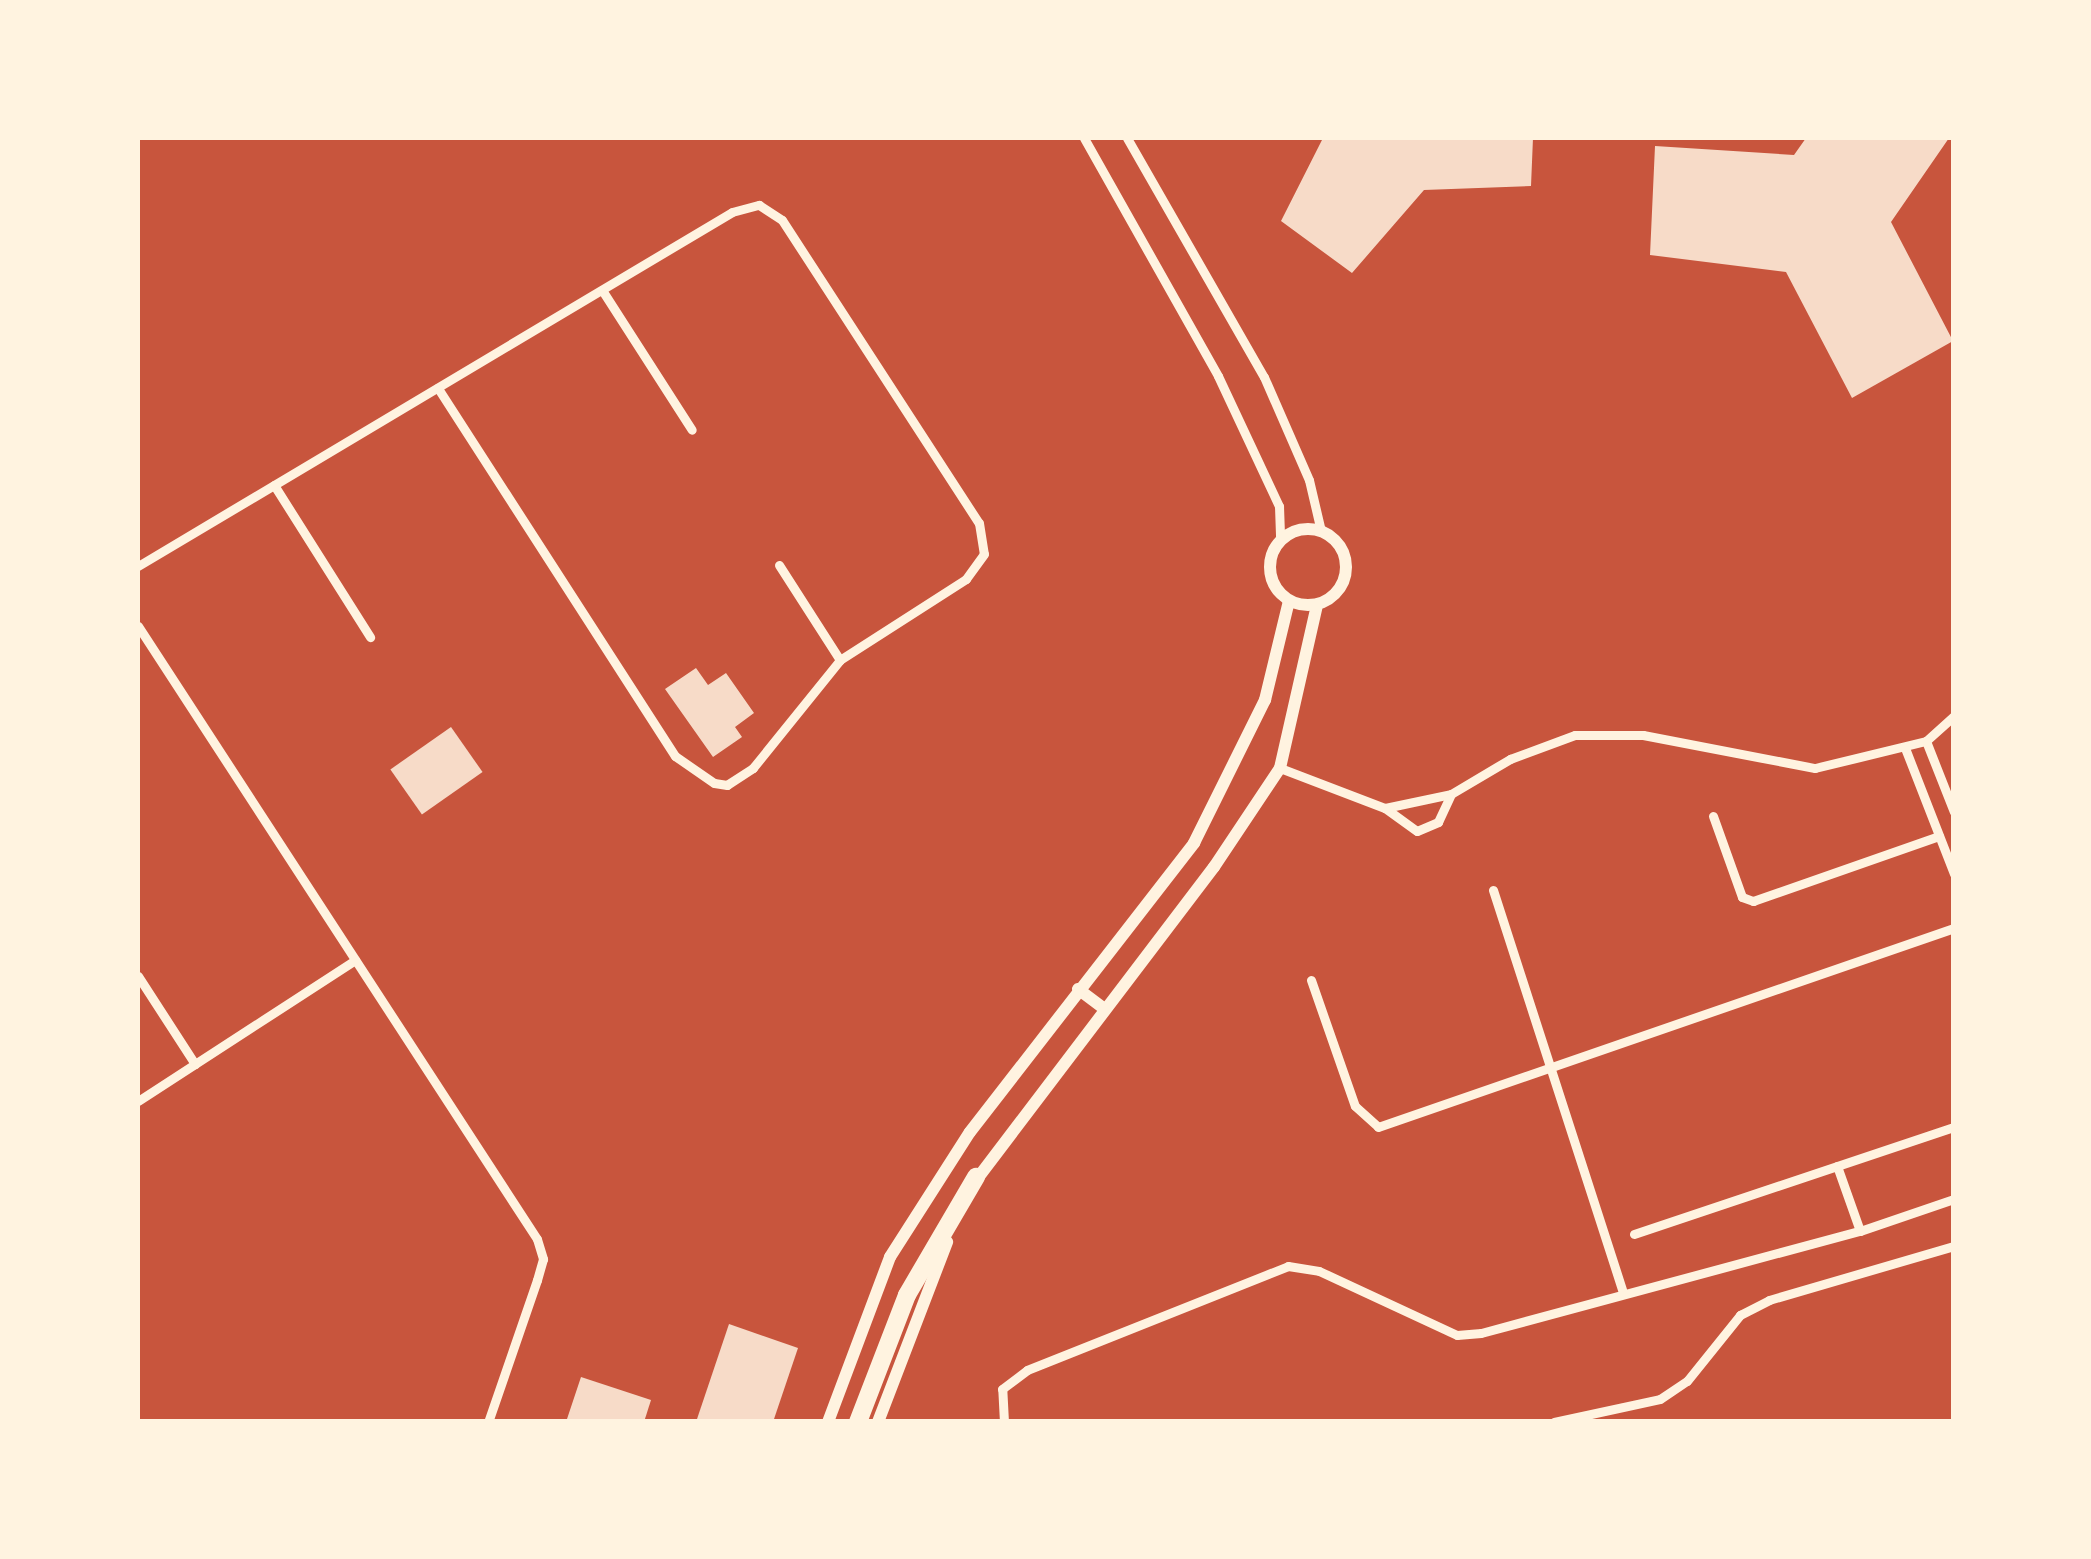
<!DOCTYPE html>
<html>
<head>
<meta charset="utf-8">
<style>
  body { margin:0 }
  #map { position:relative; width:2091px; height:1559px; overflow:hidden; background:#c8553d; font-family:"Space Grotesk",sans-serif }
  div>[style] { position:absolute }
  .building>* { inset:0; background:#f7dbc8; transform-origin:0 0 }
  .minor>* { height:9px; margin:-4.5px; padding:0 4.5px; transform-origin:4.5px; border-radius:4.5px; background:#fff3e0 }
  .secondary>* { height:12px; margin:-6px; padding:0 6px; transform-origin:6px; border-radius:6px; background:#fff3e0 }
  .secondary>.ring { margin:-6px; padding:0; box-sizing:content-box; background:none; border:12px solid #fff3e0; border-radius:50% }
  .motorway>* { height:18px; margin:-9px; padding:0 9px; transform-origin:9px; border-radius:9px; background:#fff3e0 }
  span { translate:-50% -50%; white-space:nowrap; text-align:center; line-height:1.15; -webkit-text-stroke:8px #fff3e0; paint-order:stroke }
  .frame { position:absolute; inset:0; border:140px solid #fff3e0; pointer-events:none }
</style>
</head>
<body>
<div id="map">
  <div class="building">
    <div style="clip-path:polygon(1323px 138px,1533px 138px,1531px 186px,1424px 190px,1352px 273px,1281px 221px)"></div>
    <div style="clip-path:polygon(1806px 138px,1949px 138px,1891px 222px,1953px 341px,1852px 398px,1786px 272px,1650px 255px,1655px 146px,1794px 155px)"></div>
    <div style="clip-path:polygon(696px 668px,708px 685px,726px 673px,754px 713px,735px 727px,742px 737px,713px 757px,665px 689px)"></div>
    <div style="left:451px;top:727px;width:55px;height:74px;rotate:55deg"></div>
    <div style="clip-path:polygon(729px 1324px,798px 1348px,773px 1422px,696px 1422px)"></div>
    <div style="clip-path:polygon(581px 1377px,651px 1400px,644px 1422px,566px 1422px)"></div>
  </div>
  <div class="minor">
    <div style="left:1084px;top:138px;width:273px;rotate:60.6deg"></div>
    <div style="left:1218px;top:376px;width:144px;rotate:64.9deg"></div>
    <div style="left:1279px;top:506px;width:33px;rotate:88deg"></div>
    <div style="left:1127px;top:138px;width:275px;rotate:60.2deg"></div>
    <div style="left:1264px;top:377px;width:112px;rotate:66.4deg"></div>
    <div style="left:1309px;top:480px;width:52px;rotate:76.8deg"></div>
    <div style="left:602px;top:290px;width:166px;rotate:57.3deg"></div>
    <div style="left:274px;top:485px;width:180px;rotate:57.7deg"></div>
    <div style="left:779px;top:565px;width:113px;rotate:57.3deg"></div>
    <div style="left:138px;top:566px;width:691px;rotate:-30.79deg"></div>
    <div style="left:732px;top:212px;width:28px;rotate:-15deg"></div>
    <div style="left:759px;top:205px;width:27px;rotate:33deg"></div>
    <div style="left:782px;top:220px;width:361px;rotate:57deg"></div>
    <div style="left:979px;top:523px;width:31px;rotate:81deg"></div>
    <div style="left:984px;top:554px;width:31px;rotate:126deg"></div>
    <div style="left:966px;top:579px;width:150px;rotate:147.3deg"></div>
    <div style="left:840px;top:660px;width:139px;rotate:128.9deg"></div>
    <div style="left:753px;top:768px;width:31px;rotate:147deg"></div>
    <div style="left:727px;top:785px;width:13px;rotate:-171deg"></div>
    <div style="left:714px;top:783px;width:47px;rotate:-145.3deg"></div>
    <div style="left:675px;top:756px;width:438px;rotate:-122.8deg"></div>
    <div style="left:138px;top:626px;width:731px;rotate:56.94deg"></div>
    <div style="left:537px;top:1239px;width:21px;rotate:73deg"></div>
    <div style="left:543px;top:1259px;width:22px;rotate:106deg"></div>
    <div style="left:537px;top:1280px;width:150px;rotate:109deg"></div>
    <div style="left:1926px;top:741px;width:76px;rotate:68.5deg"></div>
    <div style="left:1905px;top:748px;width:135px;rotate:68.7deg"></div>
    <div style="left:1280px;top:768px;width:112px;rotate:20.9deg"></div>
    <div style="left:1385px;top:808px;width:39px;rotate:36deg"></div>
    <div style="left:1417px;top:831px;width:23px;rotate:-23deg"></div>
    <div style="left:1438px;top:822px;width:31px;rotate:-65deg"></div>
    <div style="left:1385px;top:808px;width:67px;rotate:-12deg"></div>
    <div style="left:1451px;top:794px;width:69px;rotate:-30.7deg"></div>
    <div style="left:1510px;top:759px;width:69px;rotate:-20.3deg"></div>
    <div style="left:1575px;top:735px;width:68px"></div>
    <div style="left:1643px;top:735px;width:175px;rotate:10.9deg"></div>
    <div style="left:1815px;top:768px;width:114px;rotate:-13.7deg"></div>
    <div style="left:1926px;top:741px;width:38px;rotate:-42deg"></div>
    <div style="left:1713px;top:816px;width:86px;rotate:70.3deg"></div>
    <div style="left:1742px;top:897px;width:12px;rotate:20deg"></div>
    <div style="left:1753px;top:901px;width:197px;rotate:-19.3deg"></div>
    <div style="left:1493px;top:890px;width:423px;rotate:72.1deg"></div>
    <div style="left:138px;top:976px;width:105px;rotate:57.1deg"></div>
    <div style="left:1311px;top:980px;width:133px;rotate:70.8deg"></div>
    <div style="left:1355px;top:1106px;width:31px;rotate:42deg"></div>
    <div style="left:1378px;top:1127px;width:609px;rotate:-19.06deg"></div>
    <div style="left:138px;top:1101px;width:259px;rotate:-33deg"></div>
    <div style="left:1837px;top:1166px;width:69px;rotate:70.5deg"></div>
    <div style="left:1634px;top:1234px;width:337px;rotate:-18.5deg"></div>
    <div style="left:1004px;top:1422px;width:33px;rotate:-93deg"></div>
    <div style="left:1002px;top:1389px;width:31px;rotate:-37deg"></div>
    <div style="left:1027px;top:1370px;width:281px;rotate:-21.7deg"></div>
    <div style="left:1288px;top:1266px;width:31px;rotate:9deg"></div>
    <div style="left:1319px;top:1271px;width:152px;rotate:24.9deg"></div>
    <div style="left:1457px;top:1335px;width:24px;rotate:-5deg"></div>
    <div style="left:1481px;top:1333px;width:392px;rotate:-15.1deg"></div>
    <div style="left:1860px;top:1231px;width:99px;rotate:-18.8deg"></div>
    <div style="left:1554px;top:1422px;width:108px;rotate:-12.2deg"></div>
    <div style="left:1660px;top:1399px;width:32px;rotate:-34deg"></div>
    <div style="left:1687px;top:1381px;width:85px;rotate:-51.2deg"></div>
    <div style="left:1740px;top:1315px;width:33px;rotate:-27deg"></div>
    <div style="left:1769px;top:1300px;width:193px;rotate:-16.3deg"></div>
  </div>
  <div class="secondary">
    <div class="ring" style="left:1270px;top:529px;width:64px;height:64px"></div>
    <div style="left:1078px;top:989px;width:30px;rotate:37deg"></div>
    <div style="left:974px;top:1183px;width:397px;rotate:-52.8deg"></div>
    <div style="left:1214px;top:867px;width:119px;rotate:-56.3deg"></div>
    <div style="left:1280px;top:768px;width:167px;rotate:-77.2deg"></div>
    <div style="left:828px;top:1422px;width:176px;rotate:-69.4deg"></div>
    <div style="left:890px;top:1257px;width:148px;rotate:-57.4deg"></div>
    <div style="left:970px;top:1132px;width:366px;rotate:-52.2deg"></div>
    <div style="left:1194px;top:843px;width:160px;rotate:-63.6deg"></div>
    <div style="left:1265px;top:700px;width:102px;rotate:-76.4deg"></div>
    <div style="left:878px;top:1422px;width:193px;rotate:-69deg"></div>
  </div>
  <div class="motorway">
    <div style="left:858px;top:1422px;width:136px;rotate:-68.9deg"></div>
    <div style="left:907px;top:1295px;width:137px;rotate:-59.7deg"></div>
  </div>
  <div class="frame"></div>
</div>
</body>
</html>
